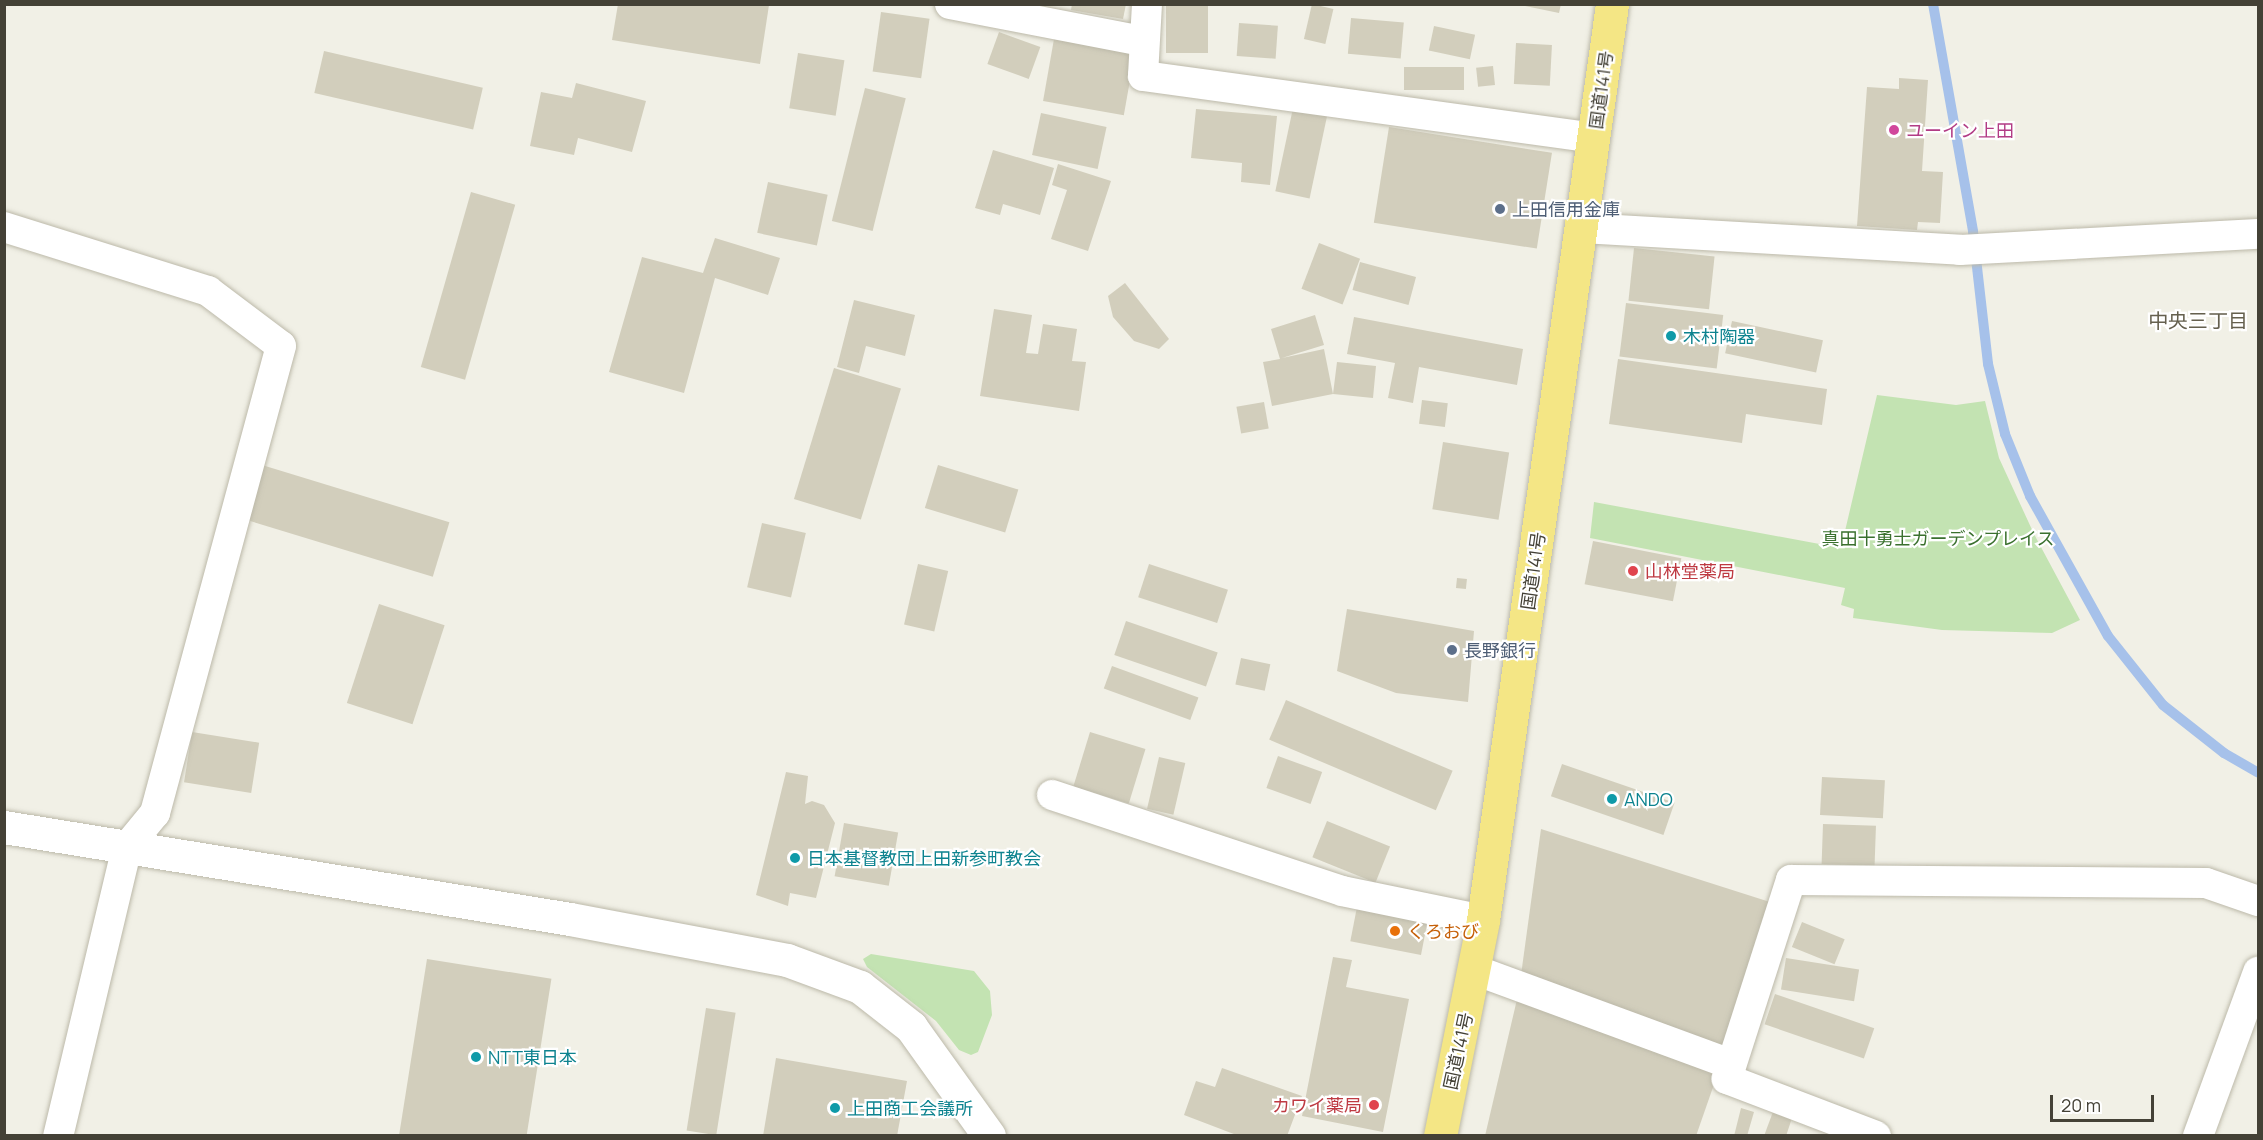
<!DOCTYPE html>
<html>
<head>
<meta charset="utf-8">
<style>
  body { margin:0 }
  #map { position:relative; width:2263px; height:1140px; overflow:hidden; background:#f1f0e6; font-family:Manrope,"Noto Sans JP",sans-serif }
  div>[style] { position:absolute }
  .green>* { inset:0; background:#c3e3b2 }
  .stream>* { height:10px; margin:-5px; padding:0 5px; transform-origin:5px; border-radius:5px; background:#a6c1ea }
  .building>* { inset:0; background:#d2cebc; transform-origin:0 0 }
  .roads { filter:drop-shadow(0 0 2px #bcb9a9) drop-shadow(0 0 2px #bcb9a9) }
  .minor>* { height:30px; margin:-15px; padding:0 15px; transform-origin:15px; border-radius:15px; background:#fff }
  .tertiary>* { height:33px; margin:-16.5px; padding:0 16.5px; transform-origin:16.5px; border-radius:16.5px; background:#fff }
  .trunk>* { height:33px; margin:-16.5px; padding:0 16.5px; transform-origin:16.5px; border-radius:16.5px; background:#f4e685 }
  .dots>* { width:16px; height:16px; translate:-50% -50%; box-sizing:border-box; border:3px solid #fff; border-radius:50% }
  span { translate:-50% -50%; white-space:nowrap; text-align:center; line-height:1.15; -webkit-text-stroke:4.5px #fff; paint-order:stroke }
  .street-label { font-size:18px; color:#444136 }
  .hotel-label { font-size:18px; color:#b23c85 }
  .left { translate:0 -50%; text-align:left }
  .service-label { font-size:18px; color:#4e5e75 }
  .culture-label { font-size:18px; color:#0d838f }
  .park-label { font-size:18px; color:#3a702e }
  .health-label { font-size:18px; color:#be3a42 }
  .right { translate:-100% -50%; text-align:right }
  .food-label { font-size:18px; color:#c56008 }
  .neighbourhood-label { font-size:20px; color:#65604e }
  .frame { position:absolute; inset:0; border:6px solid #444136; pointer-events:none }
  .scale { position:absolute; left:2050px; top:1095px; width:104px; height:27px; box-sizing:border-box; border:3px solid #444136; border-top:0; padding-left:8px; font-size:18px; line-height:21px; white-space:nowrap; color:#444136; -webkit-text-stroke:4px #fff; paint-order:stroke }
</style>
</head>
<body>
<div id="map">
  <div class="green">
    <div style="clip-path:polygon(1877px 395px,1956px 405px,1985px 401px,1999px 458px,2034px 534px,2080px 620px,2052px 633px,1942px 630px,1853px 618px,1854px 609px,1841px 605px,1845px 588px,1590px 538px,1594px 502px,1841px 548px)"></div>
    <div style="clip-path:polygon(871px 954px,974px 971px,990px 991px,992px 1015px,978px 1052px,971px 1055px,959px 1050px,936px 1021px,867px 967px,863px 959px)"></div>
  </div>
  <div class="stream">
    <div style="left:1933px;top:4px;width:231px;rotate:80deg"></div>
    <div style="left:1973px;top:232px;width:133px;rotate:83.5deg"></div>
    <div style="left:1988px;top:364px;width:72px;rotate:76.3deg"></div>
    <div style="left:2005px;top:434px;width:67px;rotate:68deg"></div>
    <div style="left:2030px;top:496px;width:160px;rotate:60.9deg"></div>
    <div style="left:2108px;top:636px;width:88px;rotate:51.4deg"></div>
    <div style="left:2163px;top:705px;width:78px;rotate:38.2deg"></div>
    <div style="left:2224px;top:753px;width:39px;rotate:30deg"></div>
  </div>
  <div class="building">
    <div style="clip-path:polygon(618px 4px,769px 5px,760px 64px,612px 40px)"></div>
    <div style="clip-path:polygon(1072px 4px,1126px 4px,1123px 19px,1071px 10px)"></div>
    <div style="left:1312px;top:4px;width:22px;height:36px;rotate:13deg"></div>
    <div style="clip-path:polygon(1515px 4px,1561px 4px,1559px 13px)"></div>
    <div style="left:1166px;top:5px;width:42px;height:48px"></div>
    <div style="left:881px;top:12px;width:49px;height:60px;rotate:8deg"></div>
    <div style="left:1351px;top:18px;width:53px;height:36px;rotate:5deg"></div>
    <div style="left:1239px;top:23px;width:39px;height:33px;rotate:4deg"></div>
    <div style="left:1434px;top:26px;width:42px;height:25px;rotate:12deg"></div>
    <div style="left:999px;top:32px;width:44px;height:34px;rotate:20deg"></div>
    <div style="left:1054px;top:39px;width:82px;height:63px;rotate:10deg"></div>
    <div style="left:1516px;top:43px;width:36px;height:41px;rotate:3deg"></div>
    <div style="left:324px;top:51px;width:163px;height:43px;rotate:13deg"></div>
    <div style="left:798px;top:53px;width:47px;height:56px;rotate:9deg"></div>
    <div style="left:1493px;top:66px;width:19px;height:17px;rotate:84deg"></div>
    <div style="left:1404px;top:67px;width:60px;height:23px"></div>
    <div style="clip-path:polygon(1899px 78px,1928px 80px,1922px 171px,1943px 172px,1940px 223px,1918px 222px,1917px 230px,1857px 226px,1867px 87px,1899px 89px)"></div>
    <div style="clip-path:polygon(576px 83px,646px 101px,632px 152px,578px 138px,574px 155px,530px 146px,541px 92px,572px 98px)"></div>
    <div style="left:865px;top:88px;width:42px;height:137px;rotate:14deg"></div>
    <div style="left:1293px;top:108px;width:35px;height:85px;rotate:12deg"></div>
    <div style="clip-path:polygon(1196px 109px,1277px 116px,1270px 185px,1241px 182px,1242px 163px,1191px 158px)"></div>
    <div style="left:1041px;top:113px;width:67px;height:43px;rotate:12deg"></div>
    <div style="left:1389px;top:127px;width:165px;height:97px;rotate:9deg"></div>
    <div style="clip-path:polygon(993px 150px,1054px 168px,1040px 215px,1003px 204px,1000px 215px,975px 208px)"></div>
    <div style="clip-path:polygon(1058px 164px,1111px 181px,1088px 251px,1051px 239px,1067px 190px,1052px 185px)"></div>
    <div style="left:768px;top:182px;width:61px;height:52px;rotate:12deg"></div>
    <div style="left:471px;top:192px;width:46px;height:182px;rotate:16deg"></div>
    <div style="clip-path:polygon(715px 238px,780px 258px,768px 295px,715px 278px,684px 393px,609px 372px,642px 257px,703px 273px)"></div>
    <div style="left:1319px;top:243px;width:44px;height:49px;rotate:21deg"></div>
    <div style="left:1634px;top:248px;width:81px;height:53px;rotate:6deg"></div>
    <div style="left:1360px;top:262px;width:58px;height:29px;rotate:15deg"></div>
    <div style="clip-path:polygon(1125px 283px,1169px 339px,1159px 349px,1134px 341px,1113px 317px,1108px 296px)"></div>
    <div style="clip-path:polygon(854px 300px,915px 315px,905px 356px,866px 346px,859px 373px,837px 367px)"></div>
    <div style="left:1626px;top:303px;width:98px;height:54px;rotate:7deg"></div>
    <div style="clip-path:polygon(994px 309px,1032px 315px,1026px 353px,1038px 354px,1043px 324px,1077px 329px,1072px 361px,1086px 362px,1079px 411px,980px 396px)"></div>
    <div style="clip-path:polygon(1315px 315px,1324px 345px,1282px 358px,1324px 349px,1333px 394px,1337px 362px,1376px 366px,1373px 398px,1333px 394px,1272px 406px,1263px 362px,1280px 359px,1271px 329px)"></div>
    <div style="clip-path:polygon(1354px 317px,1523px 349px,1517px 385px,1419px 367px,1413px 403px,1388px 398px,1395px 363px,1347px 354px)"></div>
    <div style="left:1732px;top:321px;width:93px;height:33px;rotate:12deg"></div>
    <div style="clip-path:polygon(1618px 359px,1827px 389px,1822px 425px,1746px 414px,1742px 443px,1609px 424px)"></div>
    <div style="left:834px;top:368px;width:70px;height:137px;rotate:17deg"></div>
    <div style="left:1422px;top:400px;width:26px;height:24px;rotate:7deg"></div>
    <div style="left:1264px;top:402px;width:27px;height:28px;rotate:80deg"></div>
    <div style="left:1443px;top:442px;width:67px;height:68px;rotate:9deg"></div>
    <div style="left:262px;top:465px;width:196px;height:57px;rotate:17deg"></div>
    <div style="left:938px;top:465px;width:84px;height:45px;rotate:17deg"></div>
    <div style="left:762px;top:523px;width:45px;height:66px;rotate:13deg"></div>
    <div style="left:1593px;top:541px;width:90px;height:44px;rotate:11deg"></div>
    <div style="left:918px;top:564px;width:31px;height:62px;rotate:13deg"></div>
    <div style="left:1149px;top:564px;width:83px;height:35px;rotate:18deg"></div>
    <div style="left:1457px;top:578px;width:10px;height:10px;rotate:6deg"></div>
    <div style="left:379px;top:604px;width:69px;height:104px;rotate:18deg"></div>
    <div style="clip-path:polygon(1347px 609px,1474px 631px,1468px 702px,1396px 693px,1337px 671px)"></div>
    <div style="left:1126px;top:621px;width:97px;height:36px;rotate:19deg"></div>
    <div style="left:1241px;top:658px;width:30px;height:27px;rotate:12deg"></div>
    <div style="left:1112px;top:666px;width:92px;height:24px;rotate:20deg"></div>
    <div style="left:1286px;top:700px;width:181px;height:43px;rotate:23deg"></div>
    <div style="left:192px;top:732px;width:68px;height:51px;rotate:9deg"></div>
    <div style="left:1090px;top:732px;width:58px;height:57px;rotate:17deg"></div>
    <div style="left:1278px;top:756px;width:47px;height:34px;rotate:20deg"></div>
    <div style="left:1159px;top:757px;width:27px;height:53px;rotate:13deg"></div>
    <div style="left:1562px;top:764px;width:119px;height:34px;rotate:19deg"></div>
    <div style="clip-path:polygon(786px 772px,808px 776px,805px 804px,812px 801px,824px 805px,835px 823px,816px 898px,790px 893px,788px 906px,756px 895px)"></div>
    <div style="left:1822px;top:777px;width:63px;height:38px;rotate:3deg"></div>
    <div style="left:1327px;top:821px;width:68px;height:39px;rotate:22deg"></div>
    <div style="left:844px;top:823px;width:55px;height:54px;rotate:10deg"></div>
    <div style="left:1823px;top:824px;width:53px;height:40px;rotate:2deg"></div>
    <div style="clip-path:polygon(1541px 829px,1773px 903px,1727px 1048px,1521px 975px)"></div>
    <div style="left:1357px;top:907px;width:72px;height:35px;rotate:11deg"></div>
    <div style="left:1802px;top:922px;width:46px;height:27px;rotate:22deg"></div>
    <div style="clip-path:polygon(1333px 957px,1352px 960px,1346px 987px,1409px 999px,1383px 1132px,1302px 1116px)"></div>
    <div style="left:1786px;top:958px;width:74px;height:32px;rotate:9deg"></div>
    <div style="left:427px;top:959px;width:126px;height:179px;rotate:9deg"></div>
    <div style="left:1775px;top:994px;width:105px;height:32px;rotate:19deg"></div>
    <div style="clip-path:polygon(1518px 995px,1719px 1070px,1696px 1136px,1485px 1136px)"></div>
    <div style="left:706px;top:1008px;width:30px;height:124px;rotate:9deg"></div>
    <div style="clip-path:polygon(776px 1058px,907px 1081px,897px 1136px,763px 1136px)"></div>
    <div style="clip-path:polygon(1222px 1068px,1302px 1096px,1287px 1136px,1239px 1136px,1184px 1115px,1196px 1081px,1215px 1087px)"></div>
    <div style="clip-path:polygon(1741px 1108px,1754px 1112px,1747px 1136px,1734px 1136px)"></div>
    <div style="clip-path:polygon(1774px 1109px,1793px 1115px,1786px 1136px,1764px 1136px)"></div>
  </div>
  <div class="roads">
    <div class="minor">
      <div style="left:950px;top:4px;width:197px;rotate:10.9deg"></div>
      <div style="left:1147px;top:4px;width:72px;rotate:93.2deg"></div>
      <div style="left:1143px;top:76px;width:455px;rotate:7.8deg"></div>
      <div style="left:4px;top:227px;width:214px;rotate:17.4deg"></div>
      <div style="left:208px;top:291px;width:91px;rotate:37deg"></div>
      <div style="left:281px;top:346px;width:484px;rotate:105.1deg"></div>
      <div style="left:155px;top:813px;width:44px;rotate:129.5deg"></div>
      <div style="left:127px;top:847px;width:297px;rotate:103.4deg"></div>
      <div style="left:1582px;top:228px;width:379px;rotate:3.3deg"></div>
      <div style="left:1960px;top:250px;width:298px;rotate:-3.1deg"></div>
      <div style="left:1052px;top:795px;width:305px;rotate:18.3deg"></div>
      <div style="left:1342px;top:891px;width:144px;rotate:11.6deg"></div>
      <div style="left:1475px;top:970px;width:272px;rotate:20.2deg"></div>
      <div style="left:1876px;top:1136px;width:160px;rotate:-159.1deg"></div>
      <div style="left:1727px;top:1079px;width:209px;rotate:-72.2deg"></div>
      <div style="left:1791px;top:880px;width:415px;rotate:0.4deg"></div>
      <div style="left:2206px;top:883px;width:55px;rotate:19.1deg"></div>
      <div style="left:2198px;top:1136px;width:175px;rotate:-69.9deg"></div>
    </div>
    <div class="tertiary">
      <div style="left:4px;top:827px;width:573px;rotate:9.23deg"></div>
      <div style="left:570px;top:919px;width:221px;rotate:10.7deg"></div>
      <div style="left:787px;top:960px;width:78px;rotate:20.3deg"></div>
      <div style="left:860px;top:987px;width:65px;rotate:38.1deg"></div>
      <div style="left:911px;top:1027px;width:134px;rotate:54.4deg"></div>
    </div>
    <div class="trunk">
      <div style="left:1440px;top:1136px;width:220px;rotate:-78.7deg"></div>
      <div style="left:1483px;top:920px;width:925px;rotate:-81.98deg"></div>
    </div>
  </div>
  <div class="dots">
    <div style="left:1894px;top:130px;background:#d1479c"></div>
    <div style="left:1500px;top:209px;background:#5c6f8a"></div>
    <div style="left:1671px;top:336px;background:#0f9aa8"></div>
    <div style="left:1633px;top:571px;background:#e0444e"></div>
    <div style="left:1452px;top:650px;background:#5c6f8a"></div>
    <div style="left:1612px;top:799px;background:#0f9aa8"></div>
    <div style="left:795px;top:858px;background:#0f9aa8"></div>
    <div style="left:1395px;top:931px;background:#e8710a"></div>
    <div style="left:476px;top:1057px;background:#0f9aa8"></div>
    <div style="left:1374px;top:1105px;background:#e0444e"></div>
    <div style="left:835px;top:1108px;background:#0f9aa8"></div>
  </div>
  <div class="street-label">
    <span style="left:1601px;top:90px;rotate:-82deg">国道141号</span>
    <span style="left:1533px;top:571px;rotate:-82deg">国道141号</span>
    <span style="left:1458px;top:1051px;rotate:-78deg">国道141号</span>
  </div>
  <div class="hotel-label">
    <span class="left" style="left:1906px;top:130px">ユーイン上田</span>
  </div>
  <div class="service-label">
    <span class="left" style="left:1512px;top:209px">上田信用金庫</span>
    <span class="left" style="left:1464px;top:650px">長野銀行</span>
  </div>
  <div class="culture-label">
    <span class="left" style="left:1683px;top:336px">木村陶器</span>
    <span class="left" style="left:1624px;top:799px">ANDO</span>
    <span class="left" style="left:807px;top:858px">日本基督教団上田新参町教会</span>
    <span class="left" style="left:488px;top:1057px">NTT東日本</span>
    <span class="left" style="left:847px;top:1108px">上田商工会議所</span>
  </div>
  <div class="park-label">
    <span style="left:1938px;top:538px">真田十勇士ガーデンプレイス</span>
  </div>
  <div class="health-label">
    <span class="left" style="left:1645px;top:571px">山林堂薬局</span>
    <span class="right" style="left:1362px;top:1105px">カワイ薬局</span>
  </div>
  <div class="food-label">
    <span class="left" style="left:1407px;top:931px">くろおび</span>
  </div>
  <div class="neighbourhood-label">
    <span style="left:2198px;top:320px">中央三丁目</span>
  </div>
  <div class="frame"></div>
  <div class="scale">20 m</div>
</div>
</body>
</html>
